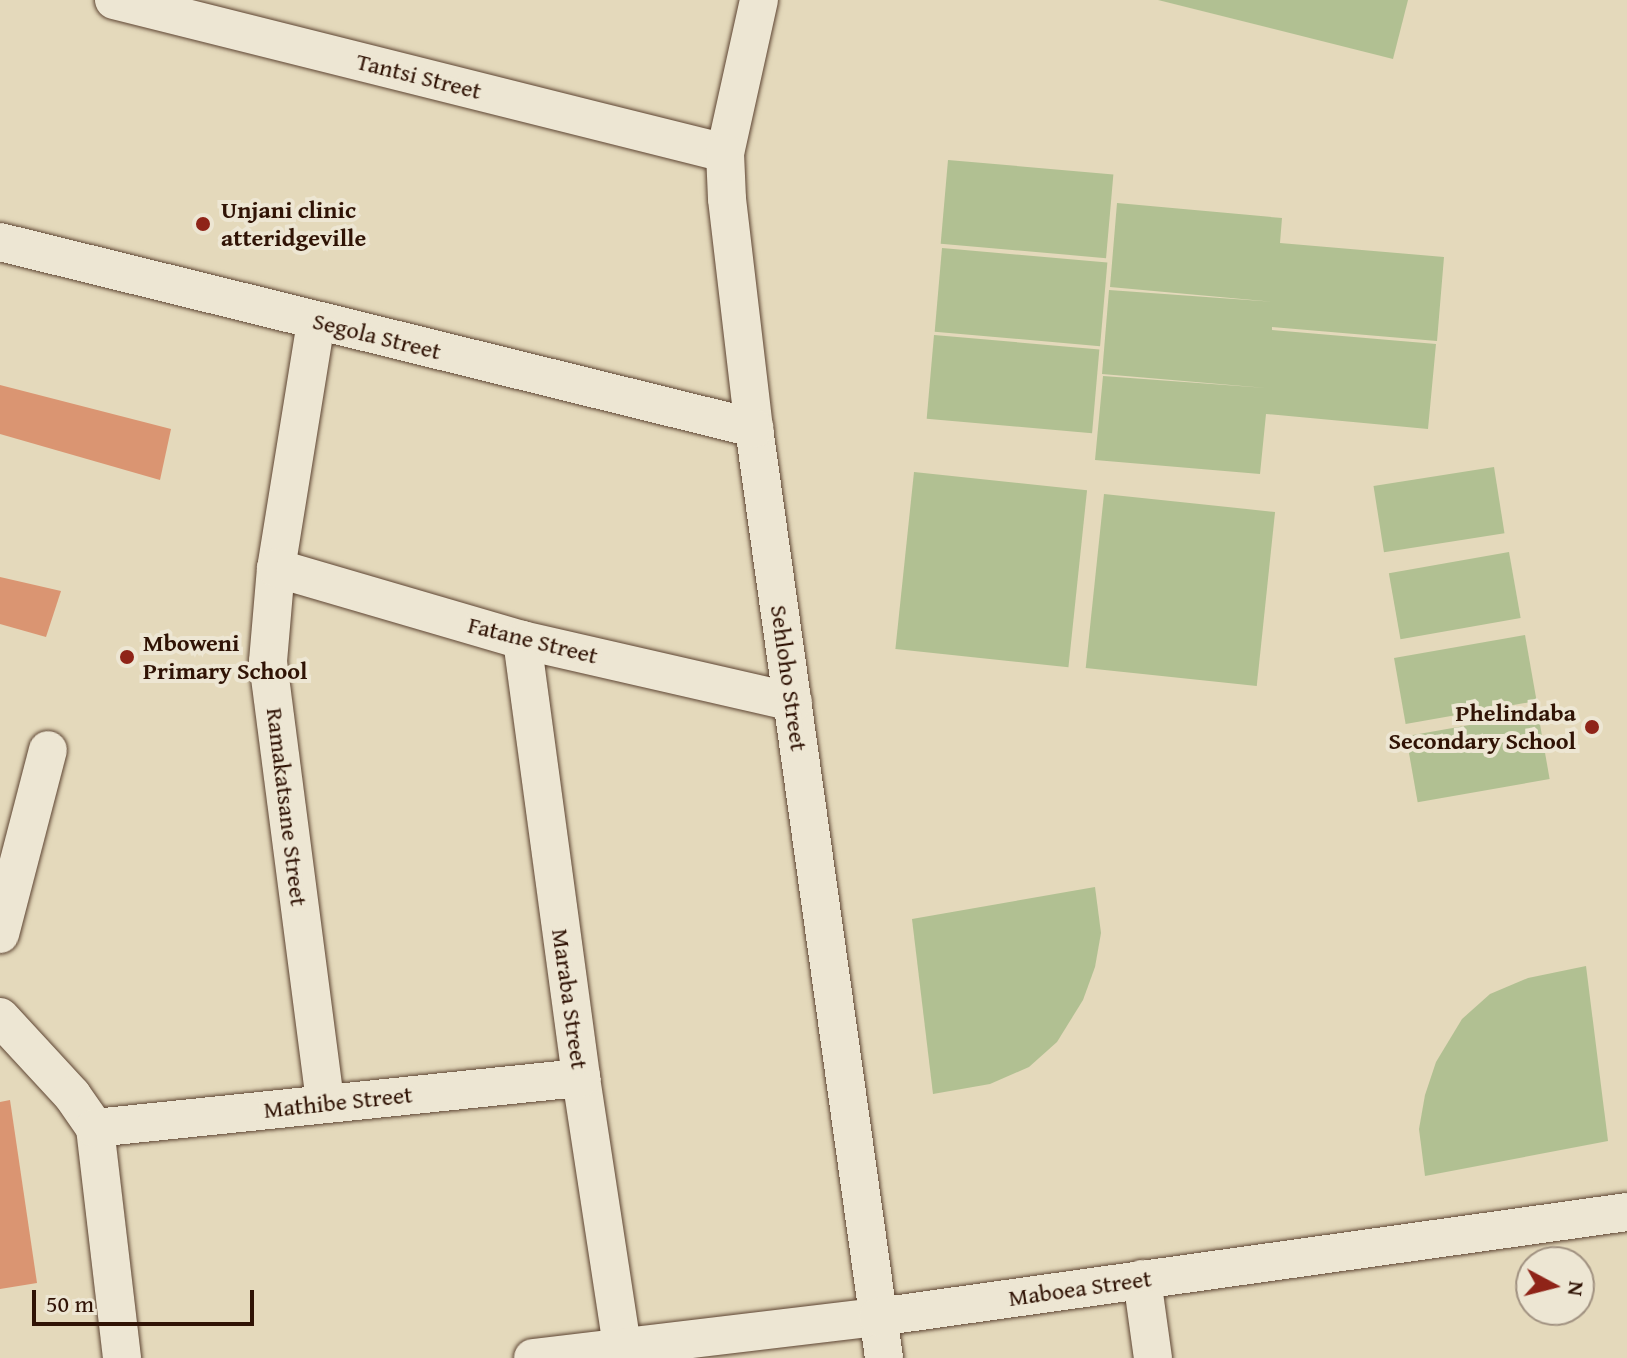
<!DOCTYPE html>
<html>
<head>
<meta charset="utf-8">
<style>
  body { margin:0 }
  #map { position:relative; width:1627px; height:1358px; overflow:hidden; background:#e4d9bb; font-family:"Gentium Book Plus",serif }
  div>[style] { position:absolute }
  .green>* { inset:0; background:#b1c092; transform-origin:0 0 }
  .building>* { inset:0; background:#da9572 }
  .roads { filter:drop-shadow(0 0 2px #5d4432) drop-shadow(0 0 2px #5d4432) }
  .minor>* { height:38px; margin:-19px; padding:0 19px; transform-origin:19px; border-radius:19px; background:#ede6d3 }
  .dots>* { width:22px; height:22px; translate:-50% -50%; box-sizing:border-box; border:4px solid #ede6d3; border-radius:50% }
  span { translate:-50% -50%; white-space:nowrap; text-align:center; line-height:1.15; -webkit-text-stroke:8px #ede6d3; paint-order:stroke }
  .street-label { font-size:24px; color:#301305 }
  .poi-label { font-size:24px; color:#301305; font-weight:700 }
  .left { translate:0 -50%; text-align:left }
  .right { translate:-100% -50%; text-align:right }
  .north { position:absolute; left:1515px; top:1246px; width:80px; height:80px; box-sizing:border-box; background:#ede6d3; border:2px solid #a19281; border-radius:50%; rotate:97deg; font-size:22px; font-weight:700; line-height:32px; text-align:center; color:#301305 }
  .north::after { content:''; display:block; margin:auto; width:28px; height:36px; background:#8f2418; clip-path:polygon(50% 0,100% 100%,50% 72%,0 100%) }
  .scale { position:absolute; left:32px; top:1290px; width:222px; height:36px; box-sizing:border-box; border:4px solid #301305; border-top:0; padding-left:10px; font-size:24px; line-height:28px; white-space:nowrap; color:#301305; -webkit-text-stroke:6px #ede6d3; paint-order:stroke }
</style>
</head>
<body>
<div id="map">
  <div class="green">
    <div style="clip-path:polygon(1158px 0,1408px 0,1393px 59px)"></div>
    <div style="left:948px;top:160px;width:166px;height:84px;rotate:5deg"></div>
    <div style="clip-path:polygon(1117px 203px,1282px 218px,1280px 243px,1444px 257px,1437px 341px,1272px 327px,1272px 330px,1436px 344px,1428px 429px,1266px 414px,1260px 474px,1095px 460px,1103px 376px,1266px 388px,1102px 374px,1109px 290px,1274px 302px,1110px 287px)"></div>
    <div style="left:942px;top:248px;width:166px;height:84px;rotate:5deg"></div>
    <div style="left:934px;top:335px;width:166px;height:84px;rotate:5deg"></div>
    <div style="left:1494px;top:467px;width:67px;height:122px;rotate:81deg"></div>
    <div style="left:914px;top:472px;width:174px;height:178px;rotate:6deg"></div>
    <div style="left:1104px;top:494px;width:172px;height:175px;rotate:6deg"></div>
    <div style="left:1509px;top:552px;width:67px;height:122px;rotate:80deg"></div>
    <div style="left:1525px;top:635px;width:67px;height:133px;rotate:80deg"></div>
    <div style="left:1538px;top:713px;width:67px;height:134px;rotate:80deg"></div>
    <div style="clip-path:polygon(1095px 887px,1101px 933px,1095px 967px,1083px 1000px,1057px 1042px,1029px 1067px,990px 1084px,933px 1094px,912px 919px)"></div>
    <div style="clip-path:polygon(1586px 966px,1608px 1141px,1425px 1176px,1419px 1129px,1425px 1095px,1436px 1062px,1462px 1019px,1490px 994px,1528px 978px)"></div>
  </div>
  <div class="building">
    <div style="clip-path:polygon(0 385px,171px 429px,160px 480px,0 434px)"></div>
    <div style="clip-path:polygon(0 577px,61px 591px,46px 637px,0 624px)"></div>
    <div style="clip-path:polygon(10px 1100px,37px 1283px,0 1289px,0 1102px)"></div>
  </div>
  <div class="roads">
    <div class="minor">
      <div style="left:114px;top:0;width:630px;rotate:14.06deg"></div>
      <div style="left:759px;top:0;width:157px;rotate:102.5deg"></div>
      <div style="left:725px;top:153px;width:46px;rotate:87.5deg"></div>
      <div style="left:727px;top:199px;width:231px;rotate:83.3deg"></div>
      <div style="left:754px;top:428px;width:939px;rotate:82.04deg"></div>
      <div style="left:0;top:242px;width:777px;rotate:13.86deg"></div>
      <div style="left:316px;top:322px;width:249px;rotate:99.2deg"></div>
      <div style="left:276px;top:568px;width:94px;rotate:94.9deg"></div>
      <div style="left:268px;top:662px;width:444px;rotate:82.6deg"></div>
      <div style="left:276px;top:568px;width:256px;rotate:16.3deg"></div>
      <div style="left:522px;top:640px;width:278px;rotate:12.9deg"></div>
      <div style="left:522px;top:640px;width:442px;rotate:82.3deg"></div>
      <div style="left:581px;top:1078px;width:283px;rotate:81.3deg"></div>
      <div style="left:0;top:934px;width:190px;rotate:-75.4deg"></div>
      <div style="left:0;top:1017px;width:106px;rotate:47.3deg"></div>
      <div style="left:72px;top:1095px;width:40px;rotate:55.1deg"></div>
      <div style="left:95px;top:1128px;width:232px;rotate:83.3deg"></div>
      <div style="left:95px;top:1128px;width:489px;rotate:-5.9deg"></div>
      <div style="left:1142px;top:1279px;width:80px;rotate:82.1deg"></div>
      <div style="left:533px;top:1358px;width:347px;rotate:-6.8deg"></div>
      <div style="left:878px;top:1317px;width:756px;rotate:-7.98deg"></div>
    </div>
  </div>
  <div class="dots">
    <div style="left:203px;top:224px;background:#8f2418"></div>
    <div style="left:127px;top:657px;background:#8f2418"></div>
    <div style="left:1592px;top:727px;background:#8f2418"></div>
  </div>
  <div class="street-label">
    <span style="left:419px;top:76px;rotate:14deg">Tantsi Street</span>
    <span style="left:377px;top:336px;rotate:14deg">Segola Street</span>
    <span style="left:533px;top:640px;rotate:14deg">Fatane Street</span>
    <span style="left:789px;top:678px;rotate:82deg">Sehloho Street</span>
    <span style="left:287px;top:807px;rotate:83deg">Ramakatsane Street</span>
    <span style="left:570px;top:999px;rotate:82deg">Maraba Street</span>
    <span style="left:338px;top:1102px;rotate:-6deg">Mathibe Street</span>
    <span style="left:1080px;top:1288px;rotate:-8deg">Maboea Street</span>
  </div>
  <div class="poi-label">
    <span class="left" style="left:221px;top:224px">Unjani clinic<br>atteridgeville</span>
    <span class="left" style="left:143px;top:657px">Mboweni<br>Primary School</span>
    <span class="right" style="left:1576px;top:727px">Phelindaba<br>Secondary School</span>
  </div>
  <div class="north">N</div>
  <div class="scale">50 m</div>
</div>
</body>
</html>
